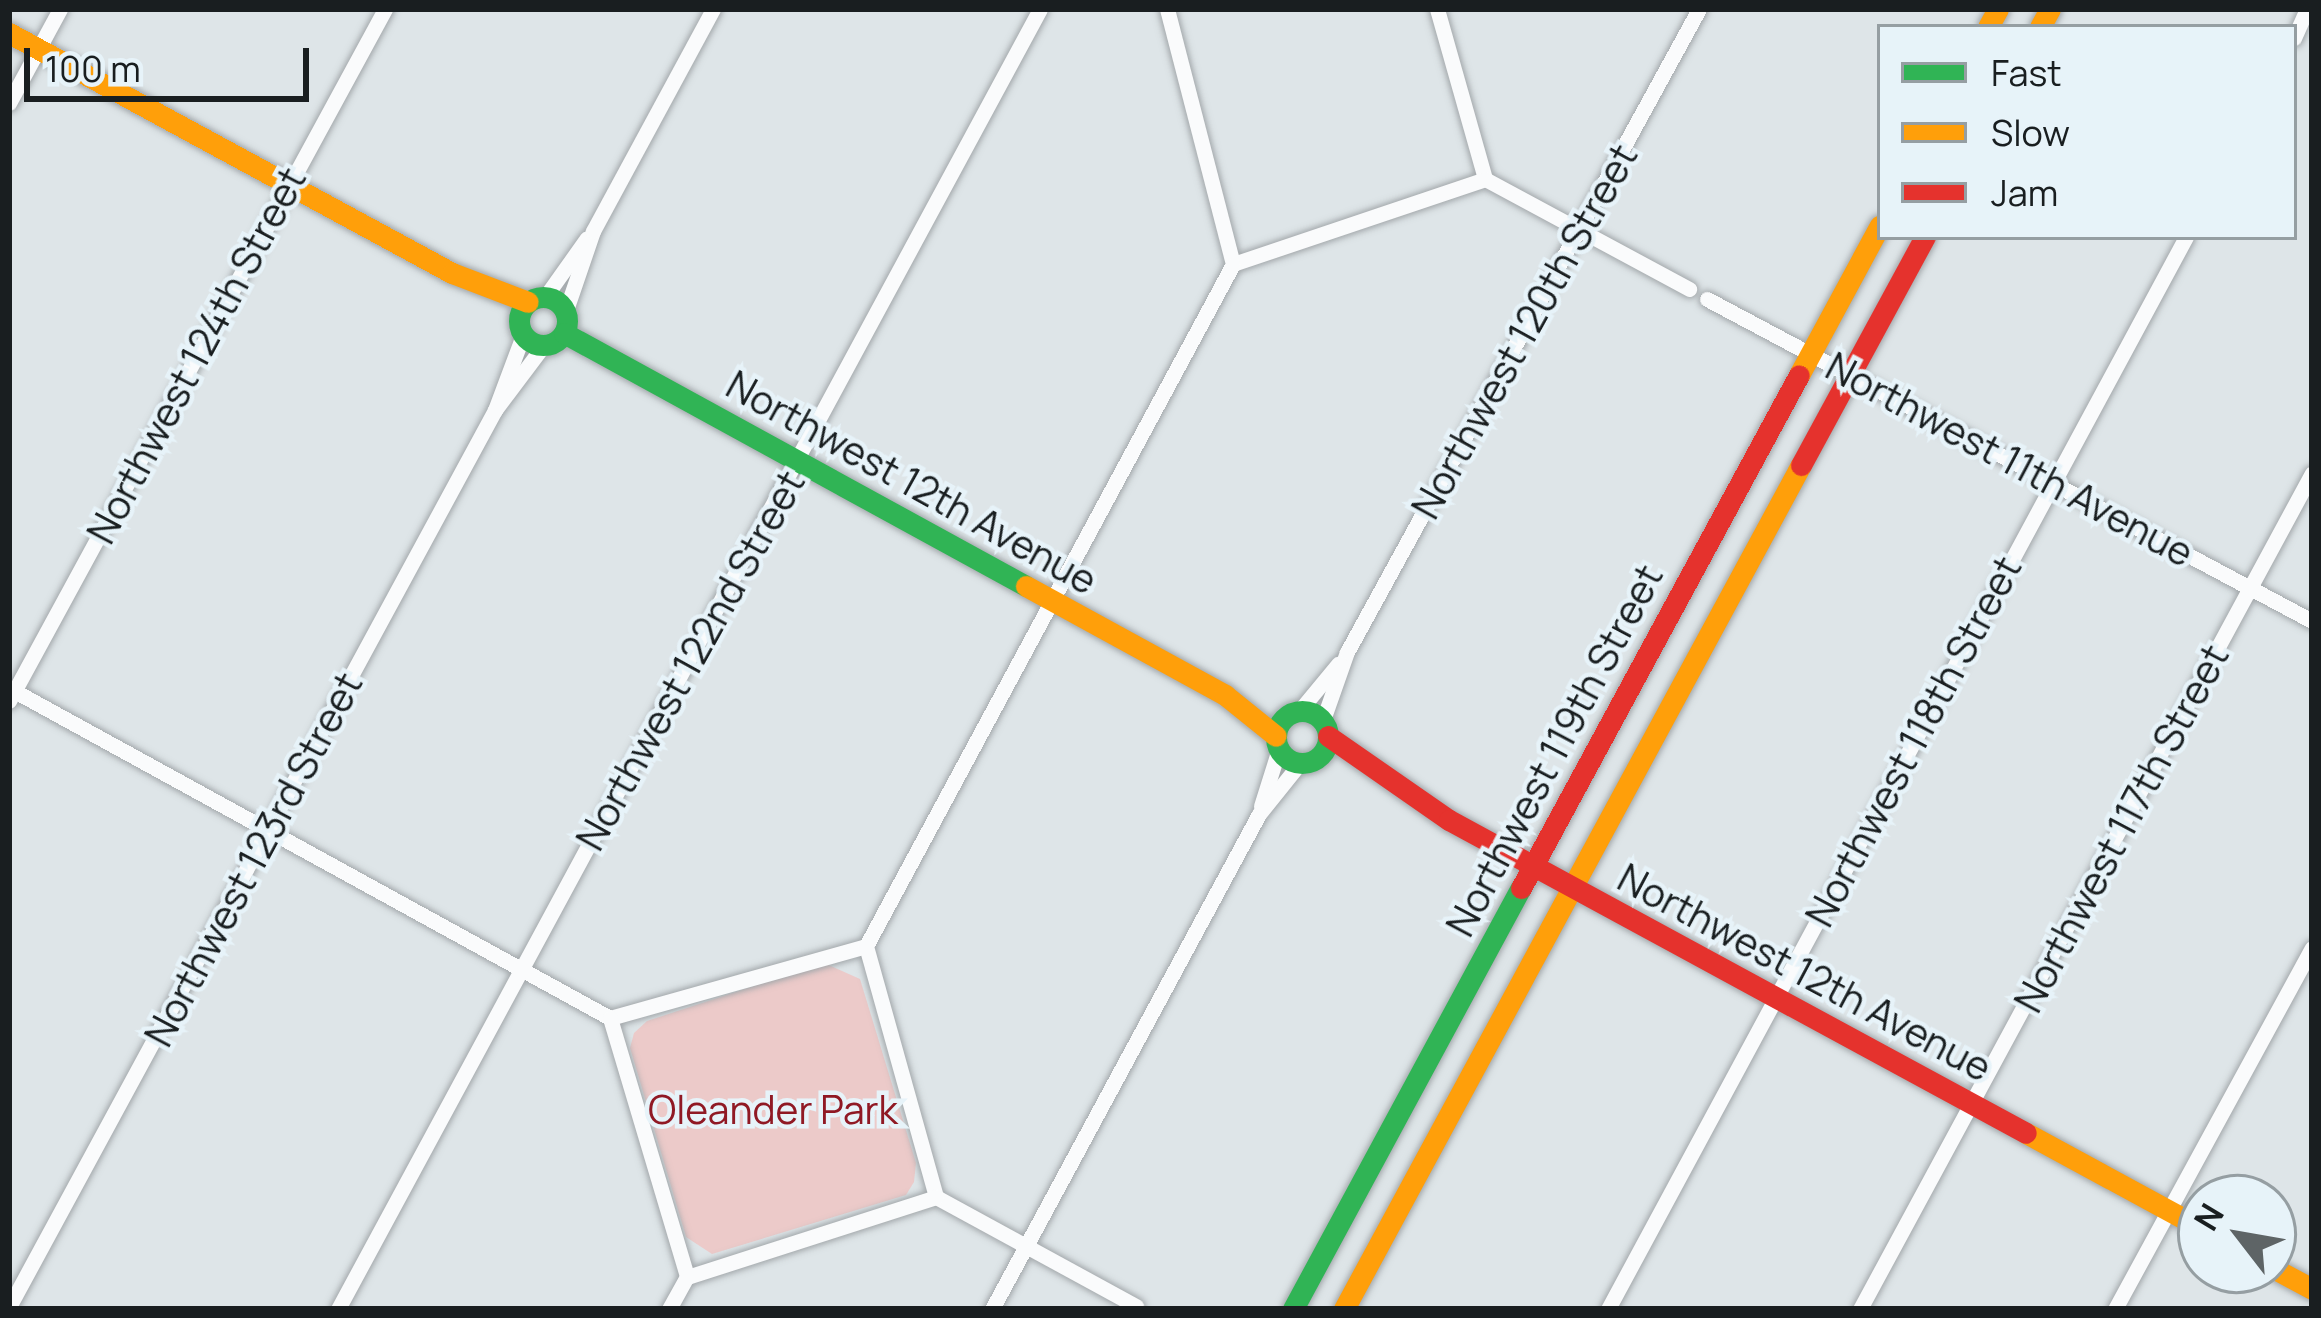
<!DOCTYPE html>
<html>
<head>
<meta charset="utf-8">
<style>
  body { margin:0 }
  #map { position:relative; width:2321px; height:1318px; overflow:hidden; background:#dee5e8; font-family:Manrope,sans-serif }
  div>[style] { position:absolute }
  .green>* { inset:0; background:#eccac9 }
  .roads { filter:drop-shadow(0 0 3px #a3a8ab) drop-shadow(0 0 3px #a3a8ab) }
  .street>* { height:15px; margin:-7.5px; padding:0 7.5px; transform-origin:7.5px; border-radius:7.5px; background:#fafbfc }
  .fast>* { height:21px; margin:-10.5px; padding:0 10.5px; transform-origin:10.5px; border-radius:10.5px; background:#30b455 }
  .fast>.ring { margin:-10.5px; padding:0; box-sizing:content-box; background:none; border:21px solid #30b455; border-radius:50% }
  .slow>* { height:21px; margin:-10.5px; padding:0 10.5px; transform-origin:10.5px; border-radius:10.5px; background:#ff9f0a }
  .jam>* { height:21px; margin:-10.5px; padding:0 10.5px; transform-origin:10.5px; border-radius:10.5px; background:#e5322d }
  span { translate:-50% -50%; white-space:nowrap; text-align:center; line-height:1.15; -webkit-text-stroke:9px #e7f3f9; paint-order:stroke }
  .street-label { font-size:39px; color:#191e20 }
  .park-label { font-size:39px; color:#901924 }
  .frame { position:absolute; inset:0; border:12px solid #191e20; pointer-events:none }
  .legend { position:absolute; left:1877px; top:24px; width:420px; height:216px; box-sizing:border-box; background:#e7f3f9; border:3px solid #959ea2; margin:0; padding:15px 21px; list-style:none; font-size:36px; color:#191e20 }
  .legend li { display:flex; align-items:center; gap:24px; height:60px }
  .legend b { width:60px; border:3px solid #959ea2 }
  .north { position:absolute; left:2177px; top:1174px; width:120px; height:120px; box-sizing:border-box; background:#e7f3f9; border:3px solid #959ea2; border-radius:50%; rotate:301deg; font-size:33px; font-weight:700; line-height:48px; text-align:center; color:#191e20 }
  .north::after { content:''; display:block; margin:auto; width:42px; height:54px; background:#5e6466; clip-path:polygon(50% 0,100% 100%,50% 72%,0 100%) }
  .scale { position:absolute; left:24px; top:48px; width:285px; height:54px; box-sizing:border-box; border:6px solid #191e20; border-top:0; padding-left:15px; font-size:36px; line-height:42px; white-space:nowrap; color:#191e20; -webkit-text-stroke:9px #e7f3f9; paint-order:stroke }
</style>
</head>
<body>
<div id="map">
  <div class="green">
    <div style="clip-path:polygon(824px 963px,860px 979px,916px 1163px,914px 1182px,906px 1195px,712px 1254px,686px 1237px,630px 1048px,634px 1033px,647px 1021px)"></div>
  </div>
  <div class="roads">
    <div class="street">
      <div style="left:1167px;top:9px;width:263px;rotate:75.5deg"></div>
      <div style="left:1437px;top:9px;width:177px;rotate:74.2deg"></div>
      <div style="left:1485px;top:179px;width:232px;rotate:28.3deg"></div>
      <div style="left:2294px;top:38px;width:32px;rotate:-66deg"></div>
      <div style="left:9px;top:103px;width:107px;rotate:-61.5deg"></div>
      <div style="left:1233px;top:264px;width:266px;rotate:-18.6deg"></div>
      <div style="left:545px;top:297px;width:72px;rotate:-54.6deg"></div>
      <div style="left:1707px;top:299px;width:685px;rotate:28.02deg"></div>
      <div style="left:565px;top:313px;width:87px;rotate:-71.1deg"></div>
      <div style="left:593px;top:231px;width:252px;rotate:-61.6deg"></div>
      <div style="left:495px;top:410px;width:81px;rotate:-53deg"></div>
      <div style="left:9px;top:688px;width:686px;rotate:28.77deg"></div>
      <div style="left:610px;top:1018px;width:266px;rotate:-15.7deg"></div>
      <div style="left:9px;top:701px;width:788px;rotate:-61.48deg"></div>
      <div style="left:1300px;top:710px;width:60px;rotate:-50.4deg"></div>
      <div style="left:1323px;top:720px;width:72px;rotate:-70.6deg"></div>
      <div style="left:1347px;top:652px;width:733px;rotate:-61.3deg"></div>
      <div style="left:1261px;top:806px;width:60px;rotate:-72.5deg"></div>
      <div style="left:866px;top:946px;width:774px;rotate:-61.71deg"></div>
      <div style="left:866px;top:946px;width:261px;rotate:74.4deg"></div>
      <div style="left:936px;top:1197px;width:228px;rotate:28.6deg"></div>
      <div style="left:610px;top:1018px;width:270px;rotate:73.4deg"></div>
      <div style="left:687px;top:1277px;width:262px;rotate:-17.8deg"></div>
      <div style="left:9px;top:1307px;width:1020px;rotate:-61.55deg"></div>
      <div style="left:495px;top:410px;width:80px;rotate:-69.5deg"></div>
      <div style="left:338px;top:1309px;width:1477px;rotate:-61.63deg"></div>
      <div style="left:669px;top:1309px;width:37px;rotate:-61deg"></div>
      <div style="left:992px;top:1309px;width:562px;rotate:-61.66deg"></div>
      <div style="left:1259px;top:814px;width:65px;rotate:-51.2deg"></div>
      <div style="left:1608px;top:1309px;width:1218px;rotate:-61.67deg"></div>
      <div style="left:1860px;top:1309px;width:950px;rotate:-61.6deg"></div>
      <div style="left:2115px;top:1309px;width:411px;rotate:-61.4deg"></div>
    </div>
    <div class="fast">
      <div class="ring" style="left:519px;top:297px;width:27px;height:27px"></div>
      <div style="left:564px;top:333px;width:527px;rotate:28.71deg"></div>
      <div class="ring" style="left:1276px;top:711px;width:31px;height:31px"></div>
      <div style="left:1293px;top:1309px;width:479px;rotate:-61.6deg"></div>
    </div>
    <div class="slow">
      <div style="left:1988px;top:27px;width:21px;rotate:-61deg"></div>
      <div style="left:2040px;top:27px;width:21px;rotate:-61deg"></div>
      <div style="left:9px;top:33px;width:504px;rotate:28.45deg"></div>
      <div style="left:452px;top:273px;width:81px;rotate:20.9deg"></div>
      <div style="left:1799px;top:375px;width:170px;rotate:-61.6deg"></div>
      <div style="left:1026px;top:586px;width:227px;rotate:28.7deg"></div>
      <div style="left:1225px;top:695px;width:65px;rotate:38.8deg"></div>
      <div style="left:2026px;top:1133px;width:199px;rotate:28.5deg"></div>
      <div style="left:2273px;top:1268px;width:44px;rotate:28.3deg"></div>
      <div style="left:1344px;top:1309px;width:960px;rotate:-61.57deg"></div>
    </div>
    <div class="jam">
      <div style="left:1801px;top:465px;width:260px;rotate:-61.5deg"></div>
      <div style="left:1328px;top:736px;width:147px;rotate:34.8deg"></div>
      <div style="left:1449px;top:820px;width:656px;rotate:28.48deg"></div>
      <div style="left:1521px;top:888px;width:583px;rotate:-61.55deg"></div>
    </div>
  </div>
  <div class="street-label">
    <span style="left:1524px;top:331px;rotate:-61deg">Northwest 120th Street</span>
    <span style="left:196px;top:355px;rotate:-62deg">Northwest 124th Street</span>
    <span style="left:2010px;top:459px;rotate:28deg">Northwest 11th Avenue</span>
    <span style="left:912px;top:482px;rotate:29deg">Northwest 12th Avenue</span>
    <span style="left:690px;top:660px;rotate:-61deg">Northwest 122nd Street</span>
    <span style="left:1913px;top:741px;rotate:-62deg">Northwest 118th Street</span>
    <span style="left:1554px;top:750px;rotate:-62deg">Northwest 119th Street</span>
    <span style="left:2121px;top:828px;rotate:-62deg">Northwest 117th Street</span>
    <span style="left:253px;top:859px;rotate:-62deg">Northwest 123rd Street</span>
    <span style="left:1805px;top:972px;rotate:28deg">Northwest 12th Avenue</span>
  </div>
  <div class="park-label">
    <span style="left:773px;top:1109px">Oleander Park</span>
  </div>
  <div class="frame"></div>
  <ul class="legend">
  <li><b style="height:15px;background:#30b455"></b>Fast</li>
  <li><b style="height:15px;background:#ff9f0a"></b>Slow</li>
  <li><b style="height:15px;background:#e5322d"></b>Jam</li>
  </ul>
  <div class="north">N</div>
  <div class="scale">100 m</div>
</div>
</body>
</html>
